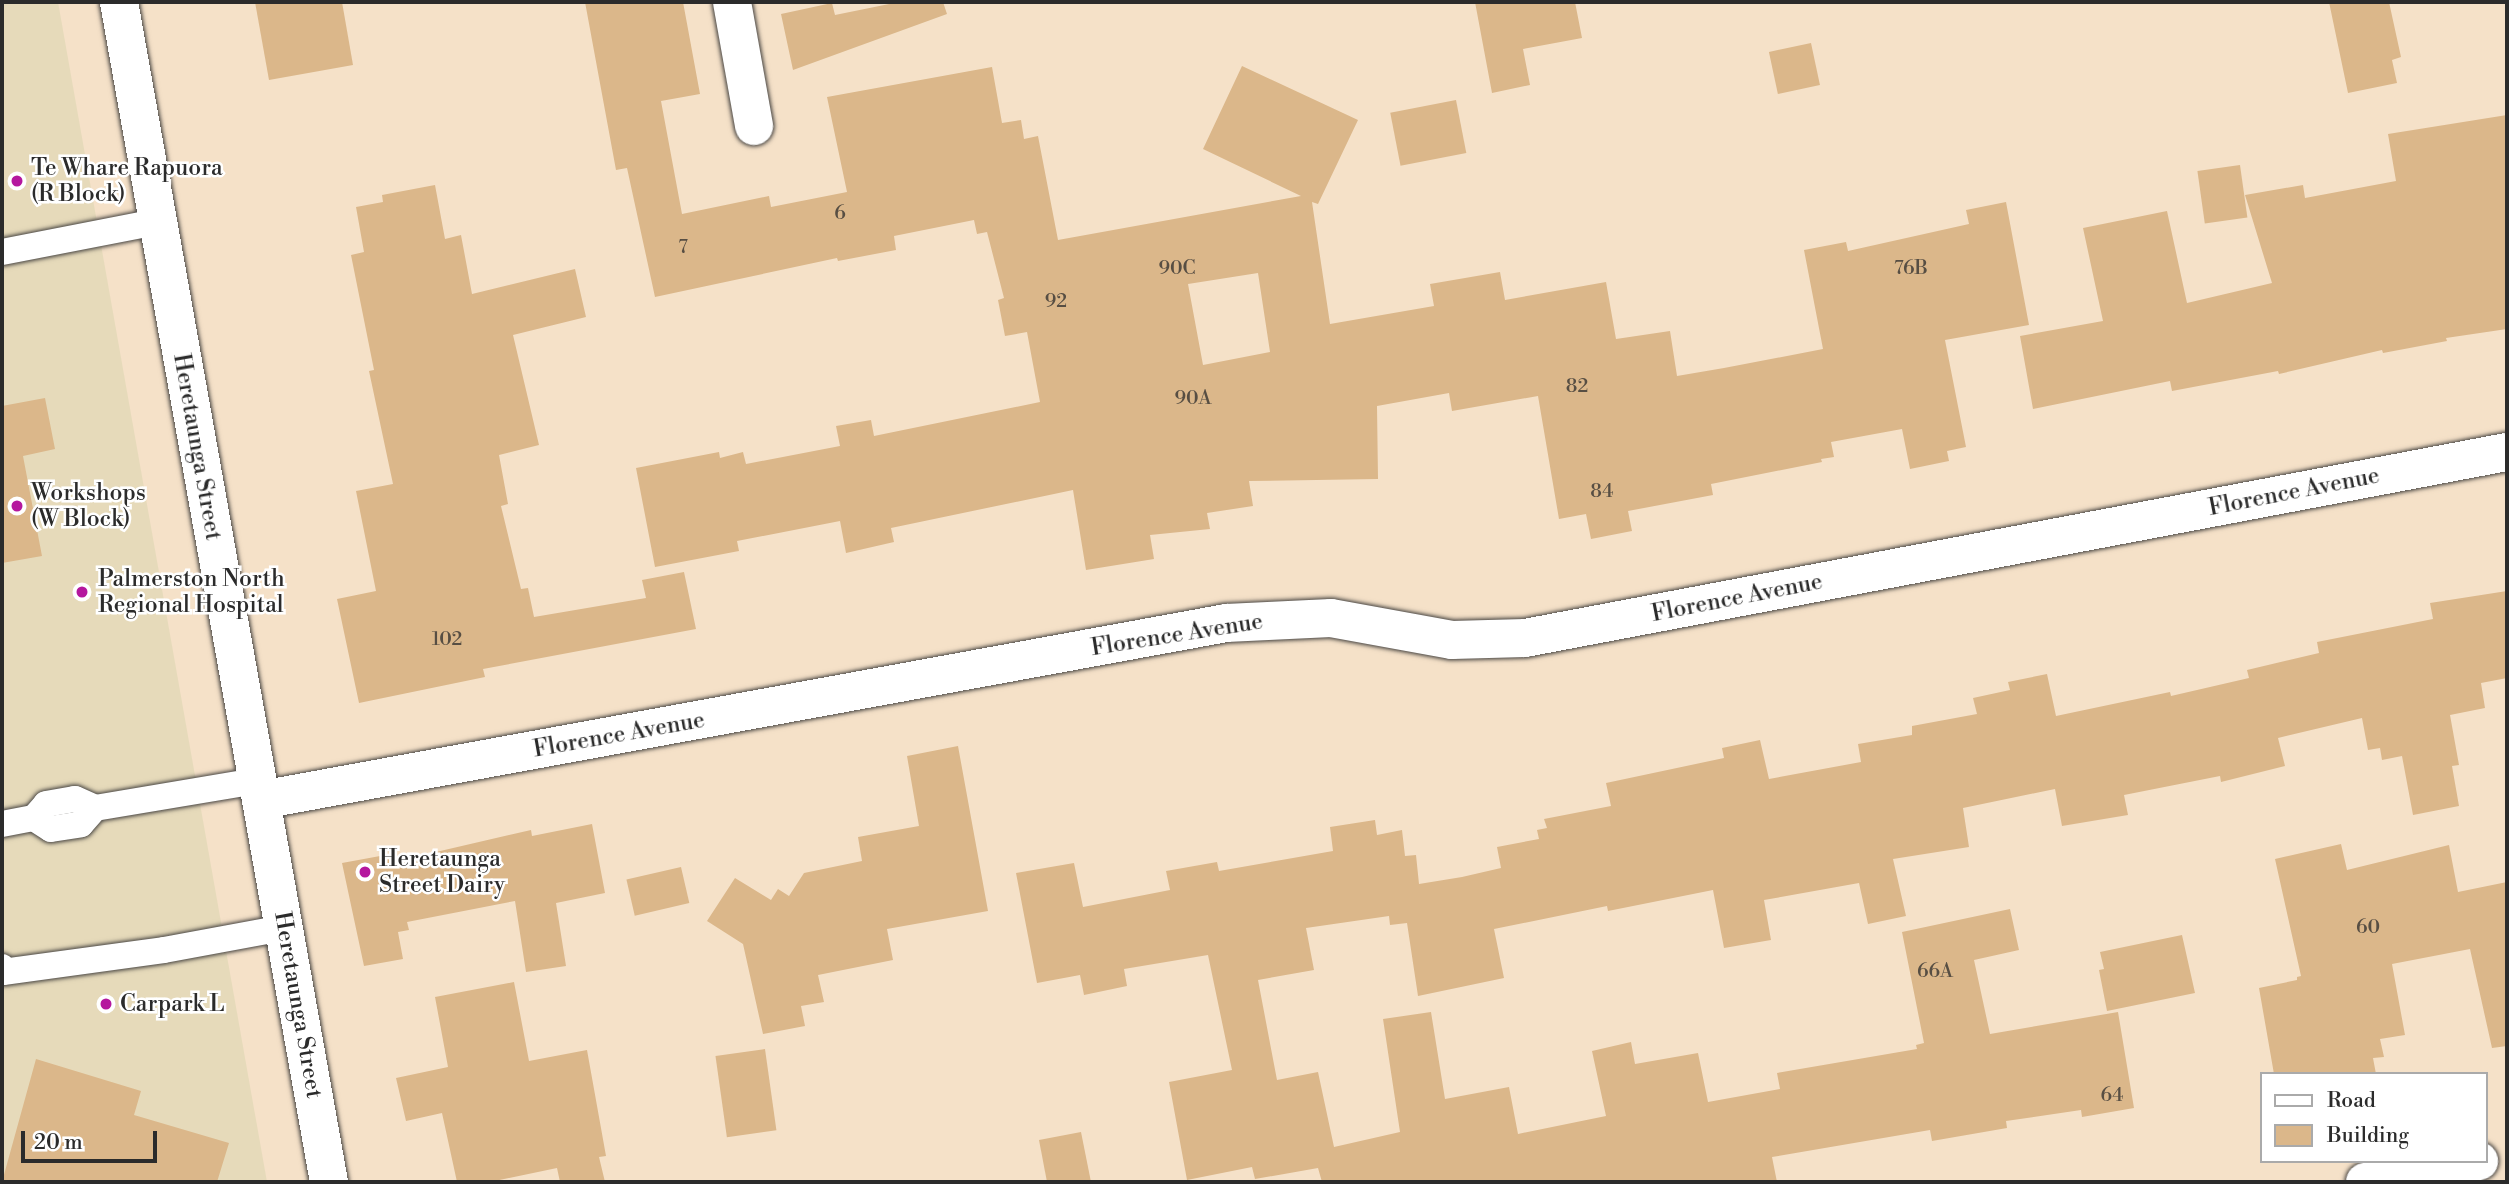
<!DOCTYPE html>
<html>
<head>
<meta charset="utf-8">
<style>
  body { margin:0 }
  #map { position:relative; width:2509px; height:1184px; overflow:hidden; background:#f5e1c8; font-family:"Libre Bodoni",serif }
  div>[style] { position:absolute }
  .built>* { inset:0; background:#e6daba }
  .building>* { inset:0; background:#dbb78a; transform-origin:0 0 }
  .roads { filter:drop-shadow(0 0 2px #494643) drop-shadow(0 0 2px #494643) }
  .service>* { height:26px; margin:-13px; padding:0 13px; transform-origin:13px; border-radius:13px; background:#fff }
  .minor>* { height:38px; margin:-19px; padding:0 19px; transform-origin:19px; border-radius:19px; background:#fff }
  .dots>* { width:19px; height:19px; translate:-50% -50%; box-sizing:border-box; border:4px solid #fff; border-radius:50% }
  span { translate:-50% -50%; white-space:nowrap; text-align:center; line-height:1.15; -webkit-text-stroke:5px #fff; paint-order:stroke }
  .number-label { font-size:19px; color:#574e43 }
  .number-label span { -webkit-text-stroke-width:0 }
  .poi-label { font-size:23px; color:#2b2b2b }
  .left { translate:0 -50%; text-align:left }
  .street-label { font-size:23px; color:#2b2b2b }
  .frame { position:absolute; inset:0; border:4px solid #2b2b2b; pointer-events:none }
  .legend { position:absolute; left:2260px; top:1072px; width:228px; height:91px; box-sizing:border-box; background:#fff; border:2px solid #aaa; margin:0; padding:9px 12px; list-style:none; font-size:21px; color:#2b2b2b }
  .legend li { display:flex; align-items:center; gap:14px; height:35px }
  .legend b { width:35px; border:2px solid #aaa }
  .scale { position:absolute; left:21px; top:1131px; width:136px; height:32px; box-sizing:border-box; border:4px solid #2b2b2b; border-top:0; padding-left:9px; font-size:21px; line-height:24px; white-space:nowrap; color:#2b2b2b; -webkit-text-stroke:5px #fff; paint-order:stroke }
</style>
</head>
<body>
<div id="map">
  <div class="built">
    <div style="clip-path:polygon(2px 2px,58px 2px,267px 1182px,2px 1182px)"></div>
  </div>
  <div class="building">
    <div style="clip-path:polygon(255px 2px,342px 2px,353px 65px,269px 80px)"></div>
    <div style="clip-path:polygon(evenodd,585px 2px,683px 2px,700px 94px,661px 101px,682px 214px,769px 196px,771px 207px,847px 192px,827px 97px,992px 67px,1002px 123px,1021px 120px,1024px 139px,1038px 136px,1058px 240px,1301px 196px,1203px 149px,1242px 66px,1358px 120px,1318px 204px,1312px 202px,1330px 324px,1434px 306px,1430px 284px,1500px 272px,1505px 300px,1606px 282px,1616px 339px,1670px 331px,1677px 376px,1724px 368px,1823px 349px,1804px 250px,1846px 242px,1848px 251px,1969px 224px,1966px 210px,2006px 202px,2029px 325px,1945px 340px,1966px 447px,1947px 451px,1949px 461px,1910px 469px,1902px 429px,1831px 442px,1834px 457px,1821px 459px,1822px 462px,1711px 484px,1713px 495px,1628px 511px,1632px 531px,1591px 539px,1586px 514px,1559px 519px,1538px 396px,1452px 411px,1449px 393px,1377px 406px,1378px 479px,1249px 481px,1253px 506px,1207px 513px,1210px 529px,1150px 535px,1154px 559px,1086px 570px,1073px 490px,891px 528px,894px 542px,846px 553px,840px 521px,737px 541px,739px 551px,655px 567px,636px 468px,719px 452px,720px 458px,743px 452px,746px 464px,840px 446px,836px 426px,871px 420px,874px 436px,1040px 402px,1027px 332px,1005px 336px,998px 300px,1004px 298px,987px 232px,977px 234px,974px 220px,894px 236px,896px 250px,838px 261px,837px 258px,655px 297px,627px 168px,616px 170px,585px 2px,1258px 273px,1270px 352px,1203px 365px,1188px 284px,1258px 273px)"></div>
    <div style="clip-path:polygon(899px 2px,943px 2px,947px 14px,793px 70px,781px 14px,832px 3px,835px 15px)"></div>
    <div style="clip-path:polygon(1475px 2px,1575px 2px,1582px 38px,1523px 49px,1530px 85px,1492px 93px)"></div>
    <div style="clip-path:polygon(2329px 2px,2389px 2px,2401px 57px,2392px 60px,2397px 83px,2348px 93px)"></div>
    <div style="left:1811px;top:43px;width:43px;height:43px;rotate:78deg"></div>
    <div style="left:1456px;top:100px;width:54px;height:67px;rotate:79deg"></div>
    <div style="clip-path:polygon(2507px 115px,2507px 329px,2446px 338px,2447px 341px,2383px 353px,2382px 350px,2279px 374px,2278px 371px,2172px 391px,2170px 381px,2033px 409px,2020px 336px,2103px 321px,2083px 228px,2167px 211px,2187px 303px,2272px 283px,2245px 195px,2303px 185px,2305px 198px,2396px 181px,2388px 134px)"></div>
    <div style="left:2240px;top:165px;width:53px;height:43px;rotate:82deg"></div>
    <div style="clip-path:polygon(435px 185px,445px 239px,461px 235px,472px 294px,575px 269px,586px 317px,513px 335px,539px 445px,499px 455px,508px 504px,501px 506px,521px 589px,528px 588px,534px 617px,646px 598px,642px 580px,684px 572px,696px 629px,483px 669px,485px 677px,359px 703px,337px 599px,376px 591px,356px 491px,393px 484px,369px 371px,374px 370px,351px 255px,364px 252px,356px 207px,383px 202px,382px 195px)"></div>
    <div style="clip-path:polygon(45px 398px,55px 449px,23px 456px,42px 556px,2px 563px,2px 406px)"></div>
    <div style="clip-path:polygon(2507px 591px,2507px 678px,2481px 683px,2485px 708px,2450px 715px,2459px 765px,2452px 766px,2459px 806px,2413px 815px,2402px 756px,2382px 760px,2380px 748px,2368px 750px,2362px 718px,2278px 738px,2285px 766px,2221px 782px,2220px 776px,2124px 795px,2128px 815px,2062px 826px,2055px 789px,1963px 808px,1969px 847px,1893px 859px,1906px 916px,1868px 924px,1859px 883px,1764px 900px,1771px 940px,1724px 948px,1713px 890px,1608px 911px,1607px 906px,1494px 929px,1504px 978px,1418px 996px,1407px 923px,1390px 925px,1389px 916px,1306px 928px,1314px 970px,1258px 980px,1277px 1080px,1318px 1072px,1334px 1147px,1400px 1132px,1383px 1019px,1431px 1012px,1445px 1099px,1509px 1087px,1518px 1134px,1606px 1116px,1592px 1051px,1631px 1042px,1635px 1064px,1698px 1053px,1708px 1102px,1780px 1089px,1777px 1073px,1917px 1049px,1916px 1045px,1924px 1043px,1902px 932px,2010px 909px,2019px 950px,1974px 960px,1990px 1034px,2118px 1012px,2134px 1108px,2082px 1117px,2081px 1110px,2006px 1121px,2007px 1128px,1932px 1141px,1930px 1130px,1772px 1157px,1777px 1182px,1322px 1182px,1318px 1168px,1255px 1179px,1252px 1167px,1187px 1180px,1169px 1082px,1232px 1070px,1208px 955px,1124px 969px,1127px 986px,1084px 995px,1080px 975px,1037px 983px,1016px 873px,1074px 863px,1083px 907px,1170px 890px,1166px 871px,1217px 862px,1219px 871px,1333px 851px,1330px 827px,1375px 820px,1377px 835px,1402px 830px,1405px 856px,1416px 855px,1419px 884px,1462px 877px,1501px 868px,1497px 847px,1539px 839px,1537px 830px,1547px 828px,1544px 819px,1611px 806px,1606px 783px,1724px 758px,1722px 748px,1760px 740px,1769px 779px,1861px 762px,1858px 744px,1912px 735px,1912px 726px,1977px 714px,1973px 698px,2010px 690px,2008px 682px,2047px 674px,2056px 716px,2170px 692px,2171px 696px,2249px 678px,2247px 670px,2319px 653px,2317px 642px,2433px 619px,2430px 603px)"></div>
    <div style="clip-path:polygon(958px 746px,988px 911px,887px 929px,893px 960px,818px 975px,824px 1002px,801px 1006px,805px 1026px,763px 1034px,743px 944px,707px 921px,735px 878px,771px 900px,778px 889px,789px 896px,804px 873px,862px 861px,858px 837px,919px 826px,907px 756px)"></div>
    <div style="clip-path:polygon(592px 824px,605px 893px,556px 903px,566px 966px,526px 972px,515px 901px,407px 922px,409px 930px,398px 932px,403px 959px,364px 966px,342px 863px,391px 854px,393px 862px,531px 830px,532px 836px)"></div>
    <div style="clip-path:polygon(2341px 844px,2347px 870px,2449px 845px,2458px 892px,2507px 882px,2507px 1046px,2492px 1048px,2470px 949px,2392px 964px,2405px 1035px,2380px 1039px,2384px 1057px,2373px 1058px,2376px 1074px,2274px 1074px,2259px 988px,2297px 980px,2297px 977px,2301px 976px,2275px 859px)"></div>
    <div style="left:681px;top:867px;width:37px;height:56px;rotate:77deg"></div>
    <div style="clip-path:polygon(2182px 935px,2195px 993px,2107px 1011px,2099px 970px,2104px 969px,2100px 952px)"></div>
    <div style="clip-path:polygon(514px 982px,529px 1061px,587px 1050px,606px 1156px,599px 1157px,605px 1182px,560px 1182px,557px 1168px,490px 1182px,457px 1182px,442px 1113px,406px 1121px,396px 1078px,448px 1067px,435px 997px)"></div>
    <div style="left:765px;top:1049px;width:82px;height:50px;rotate:82deg"></div>
    <div style="clip-path:polygon(36px 1059px,141px 1091px,134px 1115px,229px 1143px,217px 1182px,2px 1182px)"></div>
    <div style="clip-path:polygon(1081px 1132px,1091px 1182px,1047px 1182px,1039px 1140px)"></div>
  </div>
  <div class="roads">
    <div class="service">
      <div style="left:2px;top:252px;width:158px;rotate:-11deg"></div>
      <div style="left:34px;top:818px;width:20px;rotate:33deg"></div>
      <div style="left:51px;top:829px;width:30px;rotate:-9deg"></div>
      <div style="left:81px;top:824px;width:21px;rotate:-49deg"></div>
      <div style="left:2px;top:824px;width:33px;rotate:-11deg"></div>
      <div style="left:34px;top:818px;width:18px;rotate:-49deg"></div>
      <div style="left:46px;top:804px;width:29px;rotate:-10deg"></div>
      <div style="left:75px;top:799px;width:22px;rotate:24deg"></div>
      <div style="left:95px;top:808px;width:164px;rotate:-9.5deg"></div>
      <div style="left:2px;top:967px;width:5px;rotate:79deg"></div>
      <div style="left:3px;top:972px;width:162px;rotate:-7.8deg"></div>
      <div style="left:164px;top:950px;width:121px;rotate:-10.5deg"></div>
    </div>
    <div class="minor">
      <div style="left:119px;top:2px;width:1199px;rotate:79.91deg"></div>
      <div style="left:732px;top:2px;width:126px;rotate:79.9deg"></div>
      <div style="left:261px;top:800px;width:981px;rotate:-10.39deg"></div>
      <div style="left:1226px;top:623px;width:105px;rotate:-2.7deg"></div>
      <div style="left:1331px;top:618px;width:123px;rotate:10.3deg"></div>
      <div style="left:1452px;top:640px;width:73px;rotate:-1.6deg"></div>
      <div style="left:1525px;top:638px;width:999px;rotate:-10.73deg"></div>
      <div style="left:2365px;top:1182px;width:116px;rotate:-10.4deg"></div>
    </div>
  </div>
  <div class="dots">
    <div style="left:17px;top:181px;background:#b5179e"></div>
    <div style="left:17px;top:506px;background:#b5179e"></div>
    <div style="left:82px;top:592px;background:#b5179e"></div>
    <div style="left:365px;top:872px;background:#b5179e"></div>
    <div style="left:106px;top:1004px;background:#b5179e"></div>
  </div>
  <div class="number-label">
    <span style="left:840px;top:214px">6</span>
    <span style="left:683px;top:248px">7</span>
    <span style="left:1177px;top:269px">90C</span>
    <span style="left:1911px;top:269px">76B</span>
    <span style="left:1056px;top:302px">92</span>
    <span style="left:1577px;top:387px">82</span>
    <span style="left:1193px;top:399px">90A</span>
    <span style="left:1602px;top:492px">84</span>
    <span style="left:447px;top:640px">102</span>
    <span style="left:2368px;top:928px">60</span>
    <span style="left:1935px;top:972px">66A</span>
    <span style="left:2112px;top:1096px">64</span>
  </div>
  <div class="poi-label">
    <span class="left" style="left:31px;top:181px">Te Whare Rapuora<br>(R Block)</span>
    <span class="left" style="left:31px;top:506px">Workshops<br>(W Block)</span>
    <span class="left" style="left:98px;top:592px">Palmerston North<br>Regional Hospital</span>
    <span class="left" style="left:379px;top:872px">Heretaunga<br>Street Dairy</span>
    <span class="left" style="left:120px;top:1004px">Carpark L</span>
  </div>
  <div class="street-label">
    <span style="left:197px;top:447px;rotate:80deg">Heretaunga Street</span>
    <span style="left:2294px;top:492px;rotate:-11deg">Florence Avenue</span>
    <span style="left:1737px;top:598px;rotate:-11deg">Florence Avenue</span>
    <span style="left:1177px;top:635px;rotate:-9deg">Florence Avenue</span>
    <span style="left:619px;top:735px;rotate:-10deg">Florence Avenue</span>
    <span style="left:298px;top:1005px;rotate:80deg">Heretaunga Street</span>
  </div>
  <div class="frame"></div>
  <ul class="legend">
  <li><b style="height:9px;background:#fff"></b>Road</li>
  <li><b style="height:19px;background:#dbb78a"></b>Building</li>
  </ul>
  <div class="scale">20 m</div>
</div>
</body>
</html>
